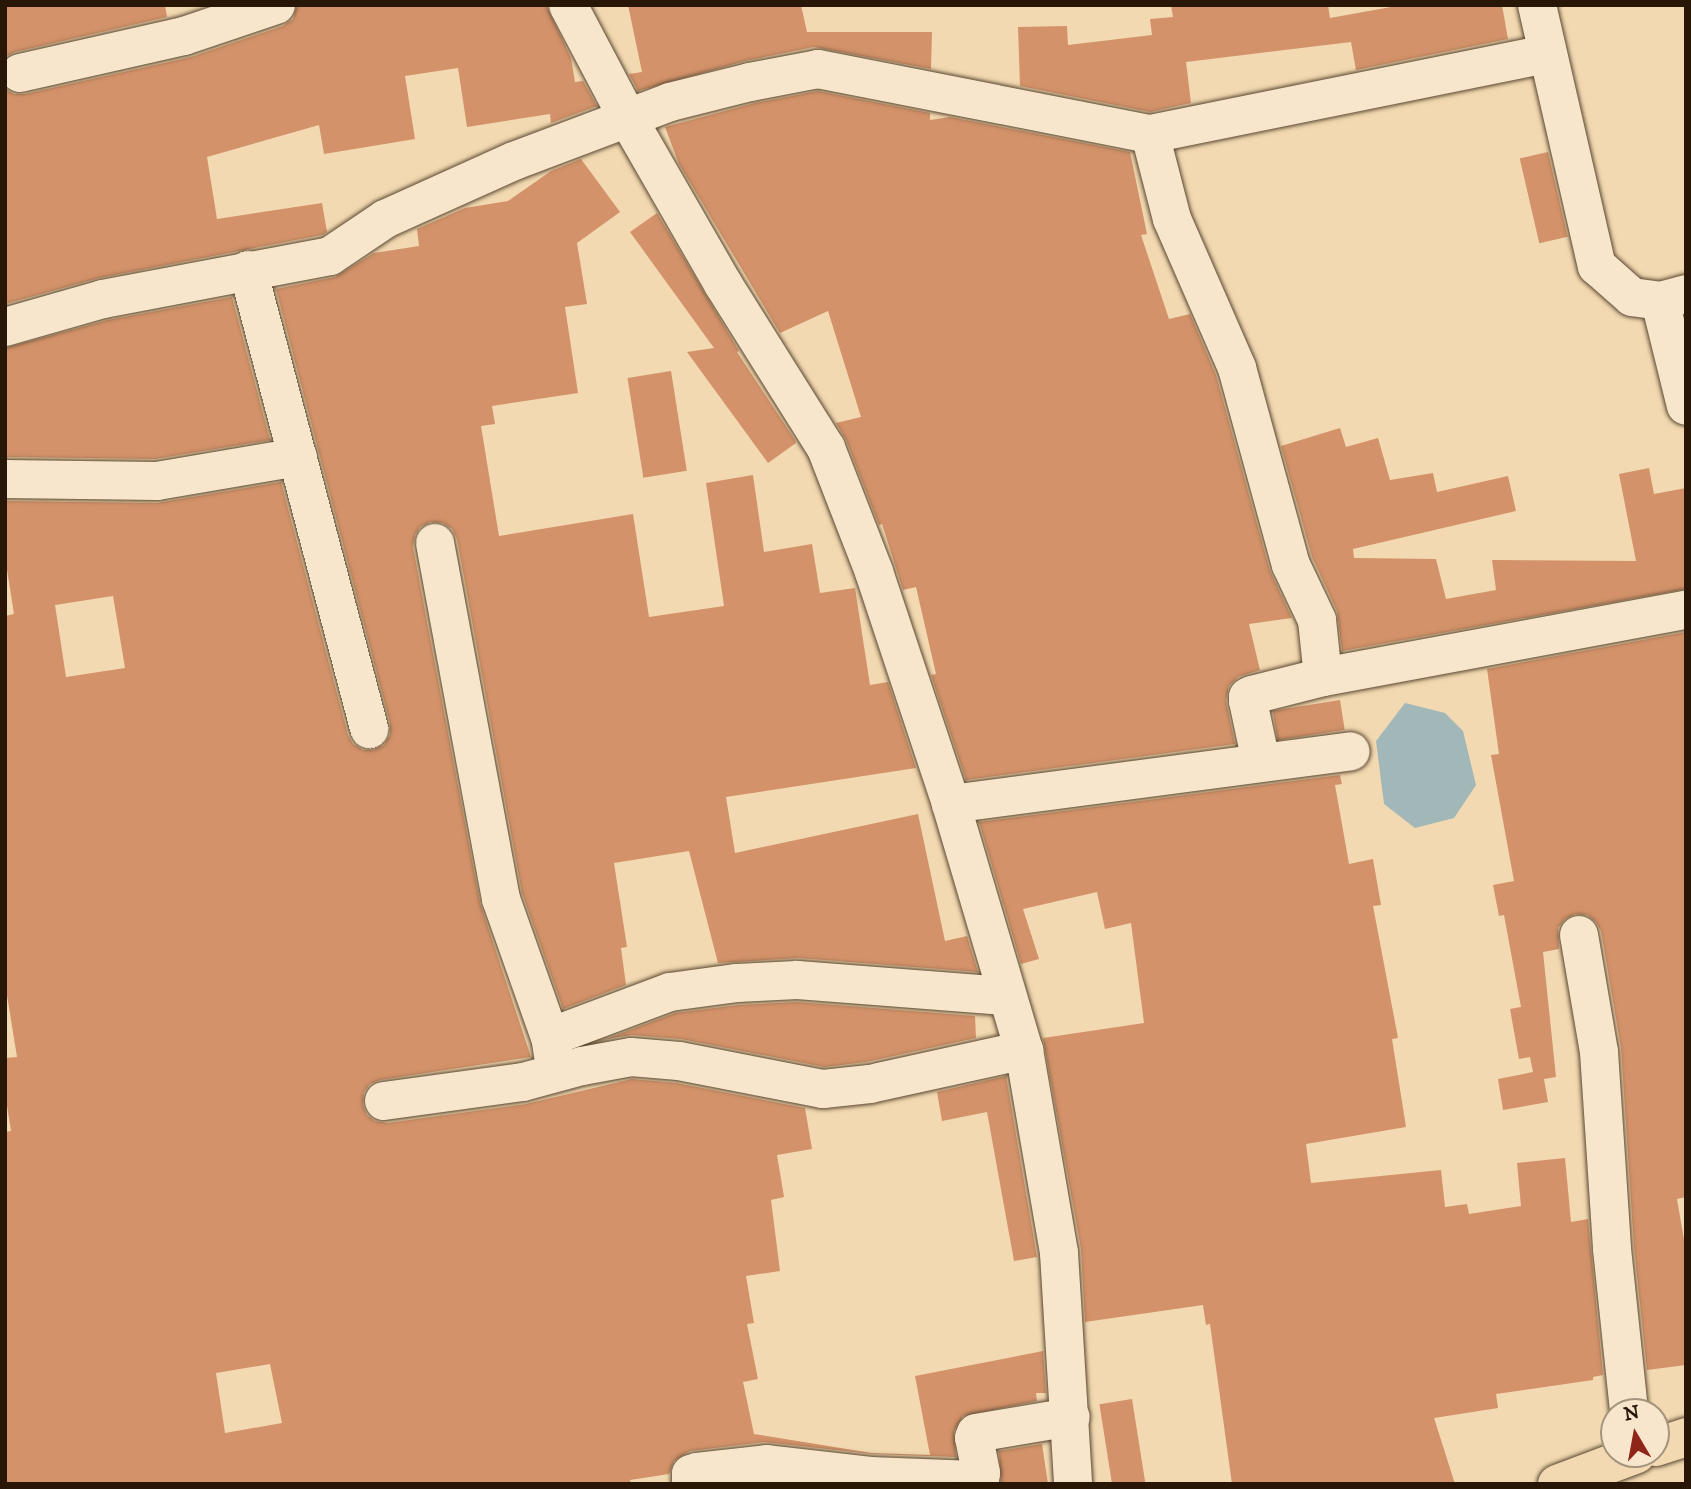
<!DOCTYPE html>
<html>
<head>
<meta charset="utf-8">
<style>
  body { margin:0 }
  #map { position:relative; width:1691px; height:1489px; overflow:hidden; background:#f2d9b1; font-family:"IM FELL DW Pica",serif }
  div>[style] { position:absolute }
  .water>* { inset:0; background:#a2b7b8 }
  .building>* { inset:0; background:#d39269; transform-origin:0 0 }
  .roads { filter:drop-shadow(0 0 2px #5a4731) drop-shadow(0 0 2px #5a4731) }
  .minor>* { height:38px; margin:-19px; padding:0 19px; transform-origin:19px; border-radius:19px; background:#f7e6cc }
  .major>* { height:38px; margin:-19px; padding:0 19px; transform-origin:19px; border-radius:19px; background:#f2d9b1 }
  span { translate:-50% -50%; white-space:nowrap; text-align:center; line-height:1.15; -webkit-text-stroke:5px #f7e6cc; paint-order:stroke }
  .frame { position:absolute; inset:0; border:7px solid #281606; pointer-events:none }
  .north { position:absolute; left:1600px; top:1398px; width:70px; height:70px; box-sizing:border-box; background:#f7e6cc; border:2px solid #a4937d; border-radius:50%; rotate:350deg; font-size:19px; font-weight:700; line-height:28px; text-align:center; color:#281606 }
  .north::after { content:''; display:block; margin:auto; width:24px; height:32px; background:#8f2418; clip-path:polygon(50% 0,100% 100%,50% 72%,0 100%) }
</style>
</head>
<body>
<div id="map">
  <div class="water">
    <div style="clip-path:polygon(1405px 703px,1445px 713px,1463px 731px,1476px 785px,1454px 818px,1415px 828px,1384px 804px,1376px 741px)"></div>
  </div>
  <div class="building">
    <div style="clip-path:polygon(5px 5px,165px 5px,167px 17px,15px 52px,5px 57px)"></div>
    <div style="clip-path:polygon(297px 5px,546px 5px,571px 58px,575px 82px,583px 81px,597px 106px,551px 123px,550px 114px,467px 127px,458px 68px,405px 76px,415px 139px,324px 154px,319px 125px,207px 157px,217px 219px,322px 203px,327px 232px,322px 235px,99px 278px,5px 304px,5px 89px,14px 94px,25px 94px,191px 57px,283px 26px,293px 19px)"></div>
    <div style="clip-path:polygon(628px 5px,801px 5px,807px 32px,932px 32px,931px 69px,814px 47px,745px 61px,638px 91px,629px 74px,642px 72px)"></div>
    <div style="clip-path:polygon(1171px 5px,1328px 5px,1330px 18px,1402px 5px,1502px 5px,1508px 39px,1356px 70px,1351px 42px,1186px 62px,1191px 103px,1150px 112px,1020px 86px,1018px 27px,1067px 26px,1068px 45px,1152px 35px,1150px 19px,1173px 17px)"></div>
    <div style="clip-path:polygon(818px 91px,930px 113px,930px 120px,950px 117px,1130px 152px,1147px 234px,1141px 235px,1169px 319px,1190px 314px,1216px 375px,1270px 571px,1292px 618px,1249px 624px,1260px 670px,1238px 677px,1229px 686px,1226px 701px,1235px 744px,966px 780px,931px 675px,936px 674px,916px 587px,903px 590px,882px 524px,879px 525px,846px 440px,836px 423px,861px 417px,828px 311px,780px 333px,679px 164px,665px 127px,755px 103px)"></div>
    <div style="left:1548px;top:152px;width:87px;height:29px;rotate:77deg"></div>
    <div style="clip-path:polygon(evenodd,581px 159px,620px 212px,577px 243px,587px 304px,565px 307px,578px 393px,492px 406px,495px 424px,481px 426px,499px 536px,633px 514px,649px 617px,724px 606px,706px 483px,753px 475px,764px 552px,812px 544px,820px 593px,855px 588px,870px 685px,888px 682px,916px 768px,726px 797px,735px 853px,918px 814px,945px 941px,967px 936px,978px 972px,799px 958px,718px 963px,689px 851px,614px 863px,627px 947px,621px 948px,626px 985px,563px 1009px,522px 893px,457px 539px,452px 529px,443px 523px,430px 522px,420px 527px,415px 535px,413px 547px,480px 903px,531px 1057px,380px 1080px,370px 1084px,364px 1092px,363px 1105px,367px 1115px,375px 1121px,387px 1123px,526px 1104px,632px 1079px,676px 1083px,805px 1108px,812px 1149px,777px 1155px,784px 1197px,771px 1200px,780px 1271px,746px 1276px,754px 1323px,747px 1324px,758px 1379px,743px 1382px,754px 1434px,871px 1453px,930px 1455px,915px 1376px,1043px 1351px,1046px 1393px,1036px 1393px,1037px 1401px,963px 1416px,954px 1431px,956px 1457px,872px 1454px,765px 1442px,690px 1451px,674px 1461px,669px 1474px,630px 1480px,631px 1484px,5px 1484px,5px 1132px,11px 1131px,5px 1093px,5px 1058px,17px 1057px,5px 983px,5px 616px,14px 614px,5px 557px,5px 501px,157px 503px,281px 482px,348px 735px,353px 744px,363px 750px,374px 750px,384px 745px,390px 735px,390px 723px,276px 289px,335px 277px,374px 253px,419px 246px,417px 229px,465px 208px,508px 201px,551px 171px,581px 159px,113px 596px,125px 668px,66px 677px,55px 605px,113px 596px,581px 159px,270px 1364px,282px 1423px,225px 1433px,216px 1373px,270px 1364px)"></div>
    <div style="clip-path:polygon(657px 213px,739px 351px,737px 352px,795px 440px,796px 443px,768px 463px,687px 352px,714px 348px,630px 232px)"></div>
    <div style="clip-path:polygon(232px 297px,270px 440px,155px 459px,7px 457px,5px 348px,108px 320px)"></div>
    <div style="left:671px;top:371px;width:101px;height:44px;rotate:81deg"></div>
    <div style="clip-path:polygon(1340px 428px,1346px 447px,1378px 438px,1390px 480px,1433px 473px,1437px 492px,1508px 476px,1516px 511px,1353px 549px,1354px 558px,1436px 559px,1446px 599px,1496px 590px,1492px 560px,1636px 561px,1619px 474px,1649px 468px,1654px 494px,1686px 488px,1686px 589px,1342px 651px,1337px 611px,1312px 557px,1281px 446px)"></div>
    <div style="clip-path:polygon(1686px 632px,1686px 1197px,1677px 1199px,1686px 1251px,1686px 1365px,1647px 1370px,1634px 1247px,1621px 1048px,1601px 931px,1596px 922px,1587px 915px,1575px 914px,1565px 919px,1558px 928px,1559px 949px,1543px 952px,1556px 1077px,1544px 1079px,1548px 1102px,1503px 1110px,1498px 1079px,1533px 1072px,1530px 1057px,1519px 1059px,1510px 1009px,1521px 1007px,1504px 915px,1499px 916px,1493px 885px,1514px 881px,1491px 755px,1499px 754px,1487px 669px)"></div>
    <div style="left:1340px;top:700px;width:30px;height:68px;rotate:81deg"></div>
    <div style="clip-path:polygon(1340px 775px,1342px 784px,1335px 785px,1349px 864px,1373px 859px,1381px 905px,1373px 906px,1398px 1038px,1392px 1039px,1406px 1127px,1306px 1144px,1311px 1183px,1441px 1170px,1445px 1207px,1467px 1204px,1469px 1214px,1521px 1206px,1517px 1163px,1565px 1158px,1571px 1222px,1588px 1219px,1603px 1375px,1593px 1377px,1593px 1380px,1496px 1394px,1498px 1408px,1434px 1418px,1455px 1484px,1232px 1484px,1210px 1324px,1206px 1325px,1203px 1305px,1085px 1322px,1081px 1249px,1043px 1038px,1144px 1023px,1131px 923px,1105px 929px,1097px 892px,1023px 909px,1039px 959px,1021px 964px,979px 822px)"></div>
    <div style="clip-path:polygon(797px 1002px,975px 1016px,976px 1038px,866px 1062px,824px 1067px,681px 1039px,632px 1035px,606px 1039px,675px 1013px,739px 1005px)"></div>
    <div style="clip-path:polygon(1006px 1076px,1037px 1257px,1014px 1261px,987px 1112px,942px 1121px,937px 1092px)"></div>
    <div style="left:1132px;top:1399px;width:86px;height:33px;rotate:81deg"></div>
    <div style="clip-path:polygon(1042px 1444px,1048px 1484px,1001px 1484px,999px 1451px)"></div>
  </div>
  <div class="roads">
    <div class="minor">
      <div style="left:568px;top:5px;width:127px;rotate:62.2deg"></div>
      <div style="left:627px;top:117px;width:193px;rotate:60.1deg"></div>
      <div style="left:723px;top:284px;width:194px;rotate:57.9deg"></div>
      <div style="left:826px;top:448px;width:133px;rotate:68.8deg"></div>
      <div style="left:874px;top:572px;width:244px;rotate:71.6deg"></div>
      <div style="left:951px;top:804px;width:257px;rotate:73.5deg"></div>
      <div style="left:1024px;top:1050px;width:206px;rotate:80.2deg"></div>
      <div style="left:1059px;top:1253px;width:231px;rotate:86.5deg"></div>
      <div style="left:1537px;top:5px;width:268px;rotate:77.1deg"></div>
      <div style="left:1597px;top:266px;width:47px;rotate:41.5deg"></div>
      <div style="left:1632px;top:297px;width:28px;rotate:8deg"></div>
      <div style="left:1660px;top:301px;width:27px;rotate:-15deg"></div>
      <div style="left:20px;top:73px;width:168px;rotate:-12.7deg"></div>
      <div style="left:184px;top:36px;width:97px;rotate:-18.6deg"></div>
      <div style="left:1150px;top:134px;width:88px;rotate:75.5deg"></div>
      <div style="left:1172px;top:219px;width:163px;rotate:66.4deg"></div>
      <div style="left:1237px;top:368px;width:204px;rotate:74.7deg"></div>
      <div style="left:1291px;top:565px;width:61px;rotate:64.7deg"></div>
      <div style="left:1317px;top:620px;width:57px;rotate:84deg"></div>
      <div style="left:248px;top:270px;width:475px;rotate:75.2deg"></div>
      <div style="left:1660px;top:301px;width:108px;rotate:76.1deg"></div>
      <div style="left:5px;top:327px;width:102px;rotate:-15.9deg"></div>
      <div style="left:103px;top:299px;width:231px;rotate:-10.7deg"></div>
      <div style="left:330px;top:256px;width:66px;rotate:-33.9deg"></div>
      <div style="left:385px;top:219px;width:141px;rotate:-24.2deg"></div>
      <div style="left:514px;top:161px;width:167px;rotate:-20.7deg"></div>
      <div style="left:670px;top:102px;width:82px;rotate:-14deg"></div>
      <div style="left:750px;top:82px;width:69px;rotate:-10.8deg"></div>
      <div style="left:818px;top:69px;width:338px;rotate:11.1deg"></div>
      <div style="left:1150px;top:134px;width:405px;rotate:-11.4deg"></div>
      <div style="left:5px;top:479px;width:152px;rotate:0.8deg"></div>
      <div style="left:157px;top:481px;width:143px;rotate:-9.7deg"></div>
      <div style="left:435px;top:543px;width:362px;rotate:79.5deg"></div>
      <div style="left:501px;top:899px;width:146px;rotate:70.5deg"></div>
      <div style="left:1261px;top:762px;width:62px;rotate:-102deg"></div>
      <div style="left:1248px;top:701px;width:4px;rotate:-90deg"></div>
      <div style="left:1248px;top:697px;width:4px;rotate:-27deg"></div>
      <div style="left:1252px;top:695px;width:73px;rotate:-14.2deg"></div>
      <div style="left:1323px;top:677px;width:369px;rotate:-10.5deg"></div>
      <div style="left:951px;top:804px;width:403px;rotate:-7.5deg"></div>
      <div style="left:1579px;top:935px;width:119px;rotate:80.3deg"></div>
      <div style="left:1599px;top:1052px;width:197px;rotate:86.2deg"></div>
      <div style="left:1612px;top:1249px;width:164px;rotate:84deg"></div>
      <div style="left:554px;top:1061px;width:24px;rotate:-99deg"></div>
      <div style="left:550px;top:1037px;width:128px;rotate:-20.6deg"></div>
      <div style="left:670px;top:992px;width:68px;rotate:-7.7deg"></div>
      <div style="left:737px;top:983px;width:60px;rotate:-2.9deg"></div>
      <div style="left:797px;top:980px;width:209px;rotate:4.4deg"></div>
      <div style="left:384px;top:1101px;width:140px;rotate:-7.8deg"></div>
      <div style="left:523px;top:1082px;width:61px;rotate:-15.2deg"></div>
      <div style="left:582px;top:1066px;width:50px;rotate:-10.4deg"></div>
      <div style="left:631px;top:1057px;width:48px;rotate:4.8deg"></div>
      <div style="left:679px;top:1061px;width:147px;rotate:11deg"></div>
      <div style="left:823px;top:1089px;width:47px;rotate:-6.1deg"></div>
      <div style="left:870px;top:1084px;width:158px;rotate:-12.4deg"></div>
      <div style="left:691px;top:1484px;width:10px;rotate:-90deg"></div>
      <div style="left:691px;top:1474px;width:6px;rotate:-18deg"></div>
      <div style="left:697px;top:1472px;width:70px;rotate:-6.5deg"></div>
      <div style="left:767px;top:1464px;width:104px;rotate:6.6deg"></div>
      <div style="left:870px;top:1476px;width:105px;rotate:2.2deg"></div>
      <div style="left:975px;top:1480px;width:5px"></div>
      <div style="left:980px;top:1480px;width:7px;rotate:-82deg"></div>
      <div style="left:981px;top:1473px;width:36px;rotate:-101deg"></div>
      <div style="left:974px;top:1438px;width:5px;rotate:-68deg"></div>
      <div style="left:976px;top:1433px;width:96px;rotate:-9.6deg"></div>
    </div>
    <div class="major">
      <div style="left:1656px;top:1447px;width:32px;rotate:-18deg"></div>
      <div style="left:1557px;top:1484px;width:85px;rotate:-20.6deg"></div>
    </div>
  </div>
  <div class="frame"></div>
  <div class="north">N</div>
</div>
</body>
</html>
